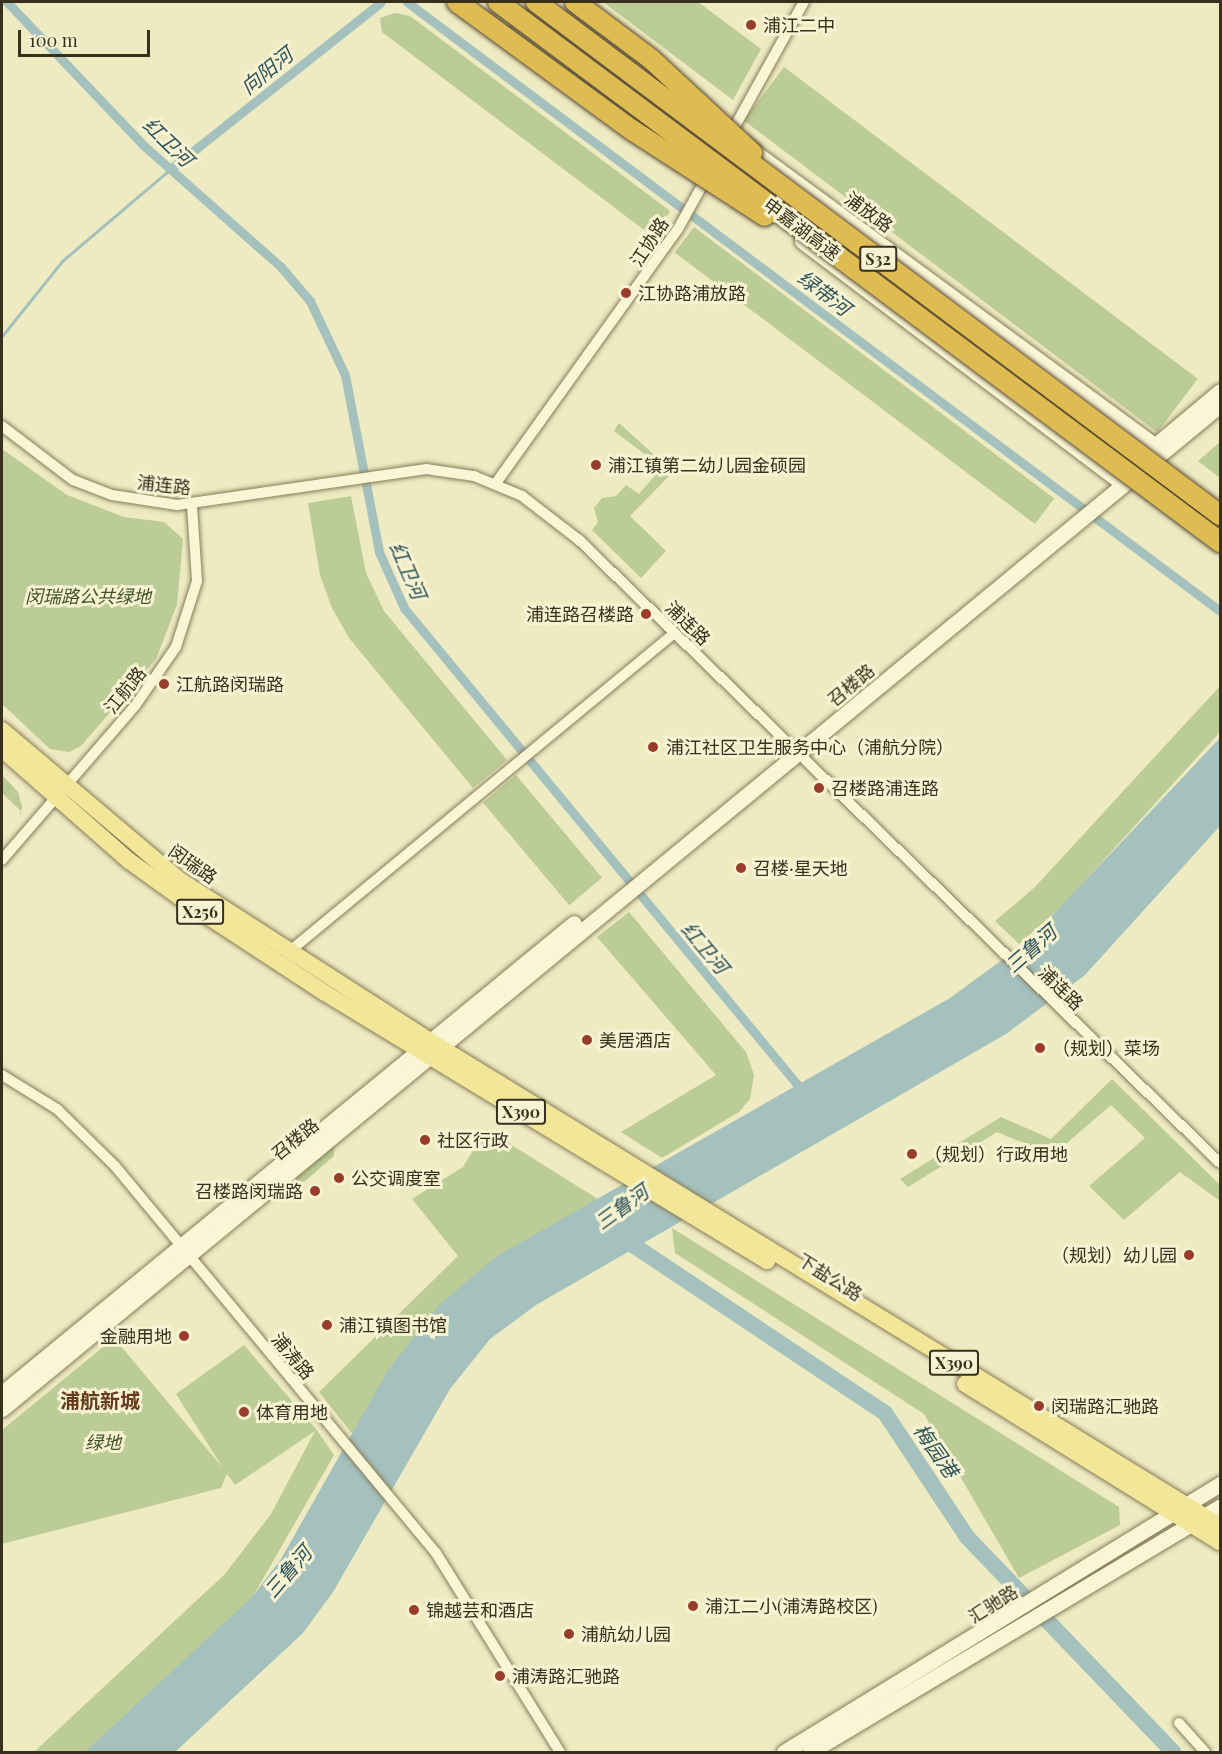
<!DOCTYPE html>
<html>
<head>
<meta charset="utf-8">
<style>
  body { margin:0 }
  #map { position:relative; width:1222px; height:1754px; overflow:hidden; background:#eeeac2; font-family:"Playfair Display","Noto Sans SC",serif }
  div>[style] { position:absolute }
  .green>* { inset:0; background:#bbcc96; transform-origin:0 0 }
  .water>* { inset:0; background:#a4c1be }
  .stream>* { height:3px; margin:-1.5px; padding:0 1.5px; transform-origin:1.5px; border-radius:1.5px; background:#a4c1be }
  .canal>* { height:9px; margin:-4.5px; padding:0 4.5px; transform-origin:4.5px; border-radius:4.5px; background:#a4c1be }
  .river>* { height:16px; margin:-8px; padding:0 8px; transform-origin:8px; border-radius:8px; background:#a4c1be }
  .roads { filter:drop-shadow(0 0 2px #887b59) drop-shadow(0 0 2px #887b59) }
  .street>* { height:10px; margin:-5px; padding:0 5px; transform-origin:5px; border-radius:5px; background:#f9f5d5 }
  .secondary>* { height:15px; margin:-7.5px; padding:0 7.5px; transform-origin:7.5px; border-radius:7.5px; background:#f9f5d5 }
  .primary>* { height:16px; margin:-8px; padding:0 8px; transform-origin:8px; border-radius:8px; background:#f2e799 }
  .bridges { filter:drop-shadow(0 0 2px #56482d) drop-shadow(0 0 2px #56482d) }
  .highway-bridge>* { height:20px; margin:-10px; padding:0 10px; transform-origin:10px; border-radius:10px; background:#debc52 }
  .dots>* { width:16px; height:16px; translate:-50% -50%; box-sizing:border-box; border:3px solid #f6f2d2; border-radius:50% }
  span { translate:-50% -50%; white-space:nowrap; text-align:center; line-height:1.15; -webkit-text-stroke:6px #f6f2d2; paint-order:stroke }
  .shield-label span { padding:2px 4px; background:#f6f2d2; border:2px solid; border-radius:4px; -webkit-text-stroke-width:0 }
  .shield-label { font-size:16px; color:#382f1d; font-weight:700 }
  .poi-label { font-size:18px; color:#382f1d }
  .left { translate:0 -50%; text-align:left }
  .right { translate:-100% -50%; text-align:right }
  .street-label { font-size:18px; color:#382f1d }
  .park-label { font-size:18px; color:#3f5424; font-style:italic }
  .water-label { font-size:20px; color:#2d5258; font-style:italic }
  .neighbourhood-label { font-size:20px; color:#653a1d; font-weight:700 }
  .frame { position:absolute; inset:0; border:3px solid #382f1d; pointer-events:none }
  .scale { position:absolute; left:18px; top:30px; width:132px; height:27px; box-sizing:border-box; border:3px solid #382f1d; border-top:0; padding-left:8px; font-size:18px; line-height:21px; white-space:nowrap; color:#382f1d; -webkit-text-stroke:4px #f6f2d2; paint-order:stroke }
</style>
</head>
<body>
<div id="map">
  <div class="green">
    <div style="clip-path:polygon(603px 2px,698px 2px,761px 49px,733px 100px)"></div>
    <div style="clip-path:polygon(395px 13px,410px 16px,670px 211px,656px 239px,382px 32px,380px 18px)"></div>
    <div style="left:784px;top:67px;width:518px;height:67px;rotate:37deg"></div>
    <div style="left:694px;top:227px;width:451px;height:32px;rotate:37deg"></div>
    <div style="clip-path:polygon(619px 423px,673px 472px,630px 516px,666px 551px,641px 578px,592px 530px,598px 522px,594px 508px,602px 498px,616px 496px,626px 485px,639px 494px,658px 472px,647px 456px,614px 431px)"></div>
    <div style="clip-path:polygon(1220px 442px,1220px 478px,1198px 461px)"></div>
    <div style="clip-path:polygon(2px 449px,67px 495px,124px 517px,164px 522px,183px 539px,177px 605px,156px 659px,81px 746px,69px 752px,50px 749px,2px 704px)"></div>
    <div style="clip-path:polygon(351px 496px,366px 573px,384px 611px,507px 760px,473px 788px,349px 638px,332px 608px,320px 575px,308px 503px)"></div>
    <div style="clip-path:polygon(1220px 686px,1220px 732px,1063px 905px,1019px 944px,995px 921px,1035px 887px)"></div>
    <div style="clip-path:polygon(2px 775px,18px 792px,22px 806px,21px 813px,19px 816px,21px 811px,2px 793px)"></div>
    <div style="left:516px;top:775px;width:134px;height:43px;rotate:50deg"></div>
    <div style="clip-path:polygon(629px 912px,746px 1052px,754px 1075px,750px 1099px,739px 1112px,662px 1158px,621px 1132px,716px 1075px,597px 937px)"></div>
    <div style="clip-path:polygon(1112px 1079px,1220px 1185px,1220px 1201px,1180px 1172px,1124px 1220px,1089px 1186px,1145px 1138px,1111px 1105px,1053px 1155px,997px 1132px,908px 1187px,900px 1179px,1001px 1117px,1051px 1139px)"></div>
    <div style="clip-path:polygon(486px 1129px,598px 1199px,374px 1461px,319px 1392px,458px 1256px,412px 1199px,463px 1167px)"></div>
    <div style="clip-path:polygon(334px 1144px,334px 1156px,282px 1201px,268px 1199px)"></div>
    <div style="clip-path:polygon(672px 1228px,1119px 1507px,1120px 1525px,1019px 1578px,924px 1414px,675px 1253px)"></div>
    <div style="clip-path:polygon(114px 1338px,223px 1468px,176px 1394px,244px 1345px,316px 1429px,334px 1455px,252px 1598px,93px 1752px,34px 1752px,225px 1574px,271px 1514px,315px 1431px,235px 1485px,227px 1474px,221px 1488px,2px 1544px,2px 1430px)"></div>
  </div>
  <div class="water">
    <div style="clip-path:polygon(1220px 738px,1220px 826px,1085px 975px,1006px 1034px,536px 1305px,490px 1339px,450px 1389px,333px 1592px,303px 1633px,175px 1752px,85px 1752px,252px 1597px,281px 1559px,388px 1370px,438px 1306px,497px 1256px,950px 998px,1028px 941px)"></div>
  </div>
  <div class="stream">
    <div style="left:2px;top:336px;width:96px;rotate:-51.3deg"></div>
    <div style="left:62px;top:261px;width:145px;rotate:-40.3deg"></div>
  </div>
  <div class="canal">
    <div style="left:7px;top:2px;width:196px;rotate:46.4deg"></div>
    <div style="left:142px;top:144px;width:186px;rotate:41.5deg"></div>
    <div style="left:281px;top:267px;width:45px;rotate:49.5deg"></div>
    <div style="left:310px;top:301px;width:82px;rotate:64.7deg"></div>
    <div style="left:345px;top:375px;width:180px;rotate:79.1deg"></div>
    <div style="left:379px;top:552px;width:61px;rotate:65.9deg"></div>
    <div style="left:404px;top:608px;width:630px;rotate:50.47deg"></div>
    <div style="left:407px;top:2px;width:1016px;rotate:36.84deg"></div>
    <div style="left:173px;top:167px;width:265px;rotate:-38.4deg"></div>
  </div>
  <div class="river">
    <div style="left:618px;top:1235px;width:321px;rotate:33.7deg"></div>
    <div style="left:885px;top:1413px;width:149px;rotate:56.5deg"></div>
    <div style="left:967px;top:1537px;width:298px;rotate:46.2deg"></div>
  </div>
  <div class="roads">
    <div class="street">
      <div style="left:2px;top:426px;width:89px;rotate:37.3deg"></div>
      <div style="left:73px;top:480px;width:42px;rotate:21deg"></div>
      <div style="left:112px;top:495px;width:66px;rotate:8.7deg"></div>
      <div style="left:177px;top:505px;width:252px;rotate:-8.2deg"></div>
      <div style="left:426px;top:469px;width:49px;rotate:8.3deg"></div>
      <div style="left:474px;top:476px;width:52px;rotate:22.6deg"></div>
      <div style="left:522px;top:496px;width:72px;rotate:37.7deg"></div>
      <div style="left:579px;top:540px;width:894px;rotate:44.18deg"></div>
      <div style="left:496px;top:483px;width:312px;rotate:-54.4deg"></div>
      <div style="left:678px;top:229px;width:260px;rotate:-61deg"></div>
      <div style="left:2px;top:860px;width:203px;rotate:-49.2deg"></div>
      <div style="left:135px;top:706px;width:72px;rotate:-55.2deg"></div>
      <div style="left:176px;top:647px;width:69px;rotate:-72.3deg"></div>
      <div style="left:197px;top:581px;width:75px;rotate:-93.8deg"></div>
      <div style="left:290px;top:951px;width:499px;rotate:-39.6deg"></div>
      <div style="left:2px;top:1075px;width:65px;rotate:31.7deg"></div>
      <div style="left:57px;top:1109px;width:81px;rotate:44.5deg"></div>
      <div style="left:115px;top:1166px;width:503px;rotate:50.33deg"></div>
      <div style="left:436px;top:1553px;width:234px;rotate:58.1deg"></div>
      <div style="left:1179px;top:1723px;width:39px;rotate:48deg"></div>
    </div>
    <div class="secondary">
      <div style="left:483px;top:2px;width:29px;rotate:35deg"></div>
      <div style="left:553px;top:2px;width:161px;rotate:36.9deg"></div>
      <div style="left:745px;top:145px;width:516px;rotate:36.25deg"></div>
      <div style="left:802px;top:241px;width:403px;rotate:37.1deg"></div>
      <div style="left:1140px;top:458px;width:104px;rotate:-39.9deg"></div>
      <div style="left:2px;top:1393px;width:740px;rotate:-39.41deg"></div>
      <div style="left:2px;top:1409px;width:1578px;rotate:-39.5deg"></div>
      <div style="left:784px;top:1752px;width:512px;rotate:-31.58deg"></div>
      <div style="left:810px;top:1752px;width:478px;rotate:-30.9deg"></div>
    </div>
    <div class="primary">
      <div style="left:2px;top:730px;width:234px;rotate:40.2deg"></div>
      <div style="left:181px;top:881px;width:308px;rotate:32.7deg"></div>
      <div style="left:440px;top:1047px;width:915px;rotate:31.55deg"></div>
      <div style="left:2px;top:749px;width:168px;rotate:41.4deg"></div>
      <div style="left:128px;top:860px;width:75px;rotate:35.8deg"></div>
      <div style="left:189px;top:904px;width:163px;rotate:33.2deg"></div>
      <div style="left:325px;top:993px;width:517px;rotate:31.23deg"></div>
      <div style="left:965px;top:1384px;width:300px;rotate:31.8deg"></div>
    </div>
  </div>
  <div class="bridges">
    <div class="highway-bridge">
      <div style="left:457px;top:2px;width:217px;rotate:36.2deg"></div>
      <div style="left:632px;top:130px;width:158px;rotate:32.9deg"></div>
      <div style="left:498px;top:2px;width:902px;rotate:36.79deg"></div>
      <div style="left:536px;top:2px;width:855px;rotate:36.87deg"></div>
      <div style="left:575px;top:2px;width:95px;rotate:36.9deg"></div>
      <div style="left:651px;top:59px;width:138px;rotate:42.9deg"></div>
    </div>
  </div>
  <div class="dots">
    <div style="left:751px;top:25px;background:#973d29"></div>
    <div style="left:626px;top:293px;background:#973d29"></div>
    <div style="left:596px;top:465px;background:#973d29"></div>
    <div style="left:646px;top:614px;background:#973d29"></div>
    <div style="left:164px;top:684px;background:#973d29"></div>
    <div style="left:653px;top:747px;background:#973d29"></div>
    <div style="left:819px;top:788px;background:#973d29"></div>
    <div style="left:741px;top:868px;background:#973d29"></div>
    <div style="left:587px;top:1040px;background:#973d29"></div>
    <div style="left:1040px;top:1048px;background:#973d29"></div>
    <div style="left:425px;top:1140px;background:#973d29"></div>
    <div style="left:912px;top:1154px;background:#973d29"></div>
    <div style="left:339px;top:1178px;background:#973d29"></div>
    <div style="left:315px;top:1191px;background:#973d29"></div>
    <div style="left:1189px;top:1255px;background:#973d29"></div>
    <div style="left:327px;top:1325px;background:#973d29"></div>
    <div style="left:184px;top:1336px;background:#973d29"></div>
    <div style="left:1039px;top:1406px;background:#973d29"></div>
    <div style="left:244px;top:1412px;background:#973d29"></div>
    <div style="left:693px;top:1606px;background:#973d29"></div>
    <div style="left:414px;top:1610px;background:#973d29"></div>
    <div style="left:569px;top:1634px;background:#973d29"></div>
    <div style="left:500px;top:1676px;background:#973d29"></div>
  </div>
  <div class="shield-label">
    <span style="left:878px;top:259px">S32</span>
    <span style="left:200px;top:912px">X256</span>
    <span style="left:521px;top:1112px">X390</span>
    <span style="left:954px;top:1363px">X390</span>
  </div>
  <div class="poi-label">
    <span class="left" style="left:763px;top:25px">浦江二中</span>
    <span class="left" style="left:638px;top:293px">江协路浦放路</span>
    <span class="left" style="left:608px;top:465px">浦江镇第二幼儿园金硕园</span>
    <span class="right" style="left:634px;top:614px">浦连路召楼路</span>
    <span class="left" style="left:176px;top:684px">江航路闵瑞路</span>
    <span class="left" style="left:666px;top:747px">浦江社区卫生服务中心（浦航分院）</span>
    <span class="left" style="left:831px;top:788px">召楼路浦连路</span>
    <span class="left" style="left:753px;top:868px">召楼·星天地</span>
    <span class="left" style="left:599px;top:1040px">美居酒店</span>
    <span class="left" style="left:1052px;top:1048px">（规划）菜场</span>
    <span class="left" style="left:437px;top:1140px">社区行政</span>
    <span class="left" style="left:924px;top:1154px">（规划）行政用地</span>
    <span class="left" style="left:351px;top:1178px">公交调度室</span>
    <span class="right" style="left:303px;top:1191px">召楼路闵瑞路</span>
    <span class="right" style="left:1177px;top:1255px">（规划）幼儿园</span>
    <span class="left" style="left:339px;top:1325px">浦江镇图书馆</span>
    <span class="right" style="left:172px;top:1336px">金融用地</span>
    <span class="left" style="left:1051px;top:1406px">闵瑞路汇驰路</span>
    <span class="left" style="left:256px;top:1412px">体育用地</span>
    <span class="left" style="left:705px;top:1606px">浦江二小(浦涛路校区)</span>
    <span class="left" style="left:426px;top:1610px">锦越芸和酒店</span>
    <span class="left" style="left:581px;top:1634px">浦航幼儿园</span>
    <span class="left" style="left:512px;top:1676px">浦涛路汇驰路</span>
  </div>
  <div class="street-label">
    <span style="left:869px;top:212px;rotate:36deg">浦放路</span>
    <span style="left:802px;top:229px;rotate:37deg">申嘉湖高速</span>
    <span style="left:649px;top:242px;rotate:-57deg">江协路</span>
    <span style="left:164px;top:485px;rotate:6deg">浦连路</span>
    <span style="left:688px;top:623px;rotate:44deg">浦连路</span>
    <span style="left:851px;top:685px;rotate:-40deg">召楼路</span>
    <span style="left:125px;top:690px;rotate:-51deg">江航路</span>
    <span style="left:193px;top:864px;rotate:35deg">闵瑞路</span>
    <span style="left:1061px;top:988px;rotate:44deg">浦连路</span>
    <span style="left:295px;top:1139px;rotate:-39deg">召楼路</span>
    <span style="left:830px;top:1277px;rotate:32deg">下盐公路</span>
    <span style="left:293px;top:1356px;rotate:50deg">浦涛路</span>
    <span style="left:993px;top:1604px;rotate:-32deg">汇驰路</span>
  </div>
  <div class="park-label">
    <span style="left:88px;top:596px">闵瑞路公共绿地</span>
    <span style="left:103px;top:1442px">绿地</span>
  </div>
  <div class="water-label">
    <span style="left:266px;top:70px;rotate:-39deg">向阳河</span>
    <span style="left:169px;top:141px;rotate:44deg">红卫河</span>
    <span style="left:825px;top:292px;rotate:37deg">绿带河</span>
    <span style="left:409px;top:570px;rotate:66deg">红卫河</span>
    <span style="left:706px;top:947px;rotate:50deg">红卫河</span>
    <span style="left:1030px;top:948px;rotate:-41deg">三鲁河</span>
    <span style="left:621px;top:1206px;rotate:-36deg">三鲁河</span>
    <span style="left:937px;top:1450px;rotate:55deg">梅园港</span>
    <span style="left:287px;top:1571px;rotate:-49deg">三鲁河</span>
  </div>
  <div class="neighbourhood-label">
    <span style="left:100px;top:1399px">浦航新城</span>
  </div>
  <div class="frame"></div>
  <div class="scale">100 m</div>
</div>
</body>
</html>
